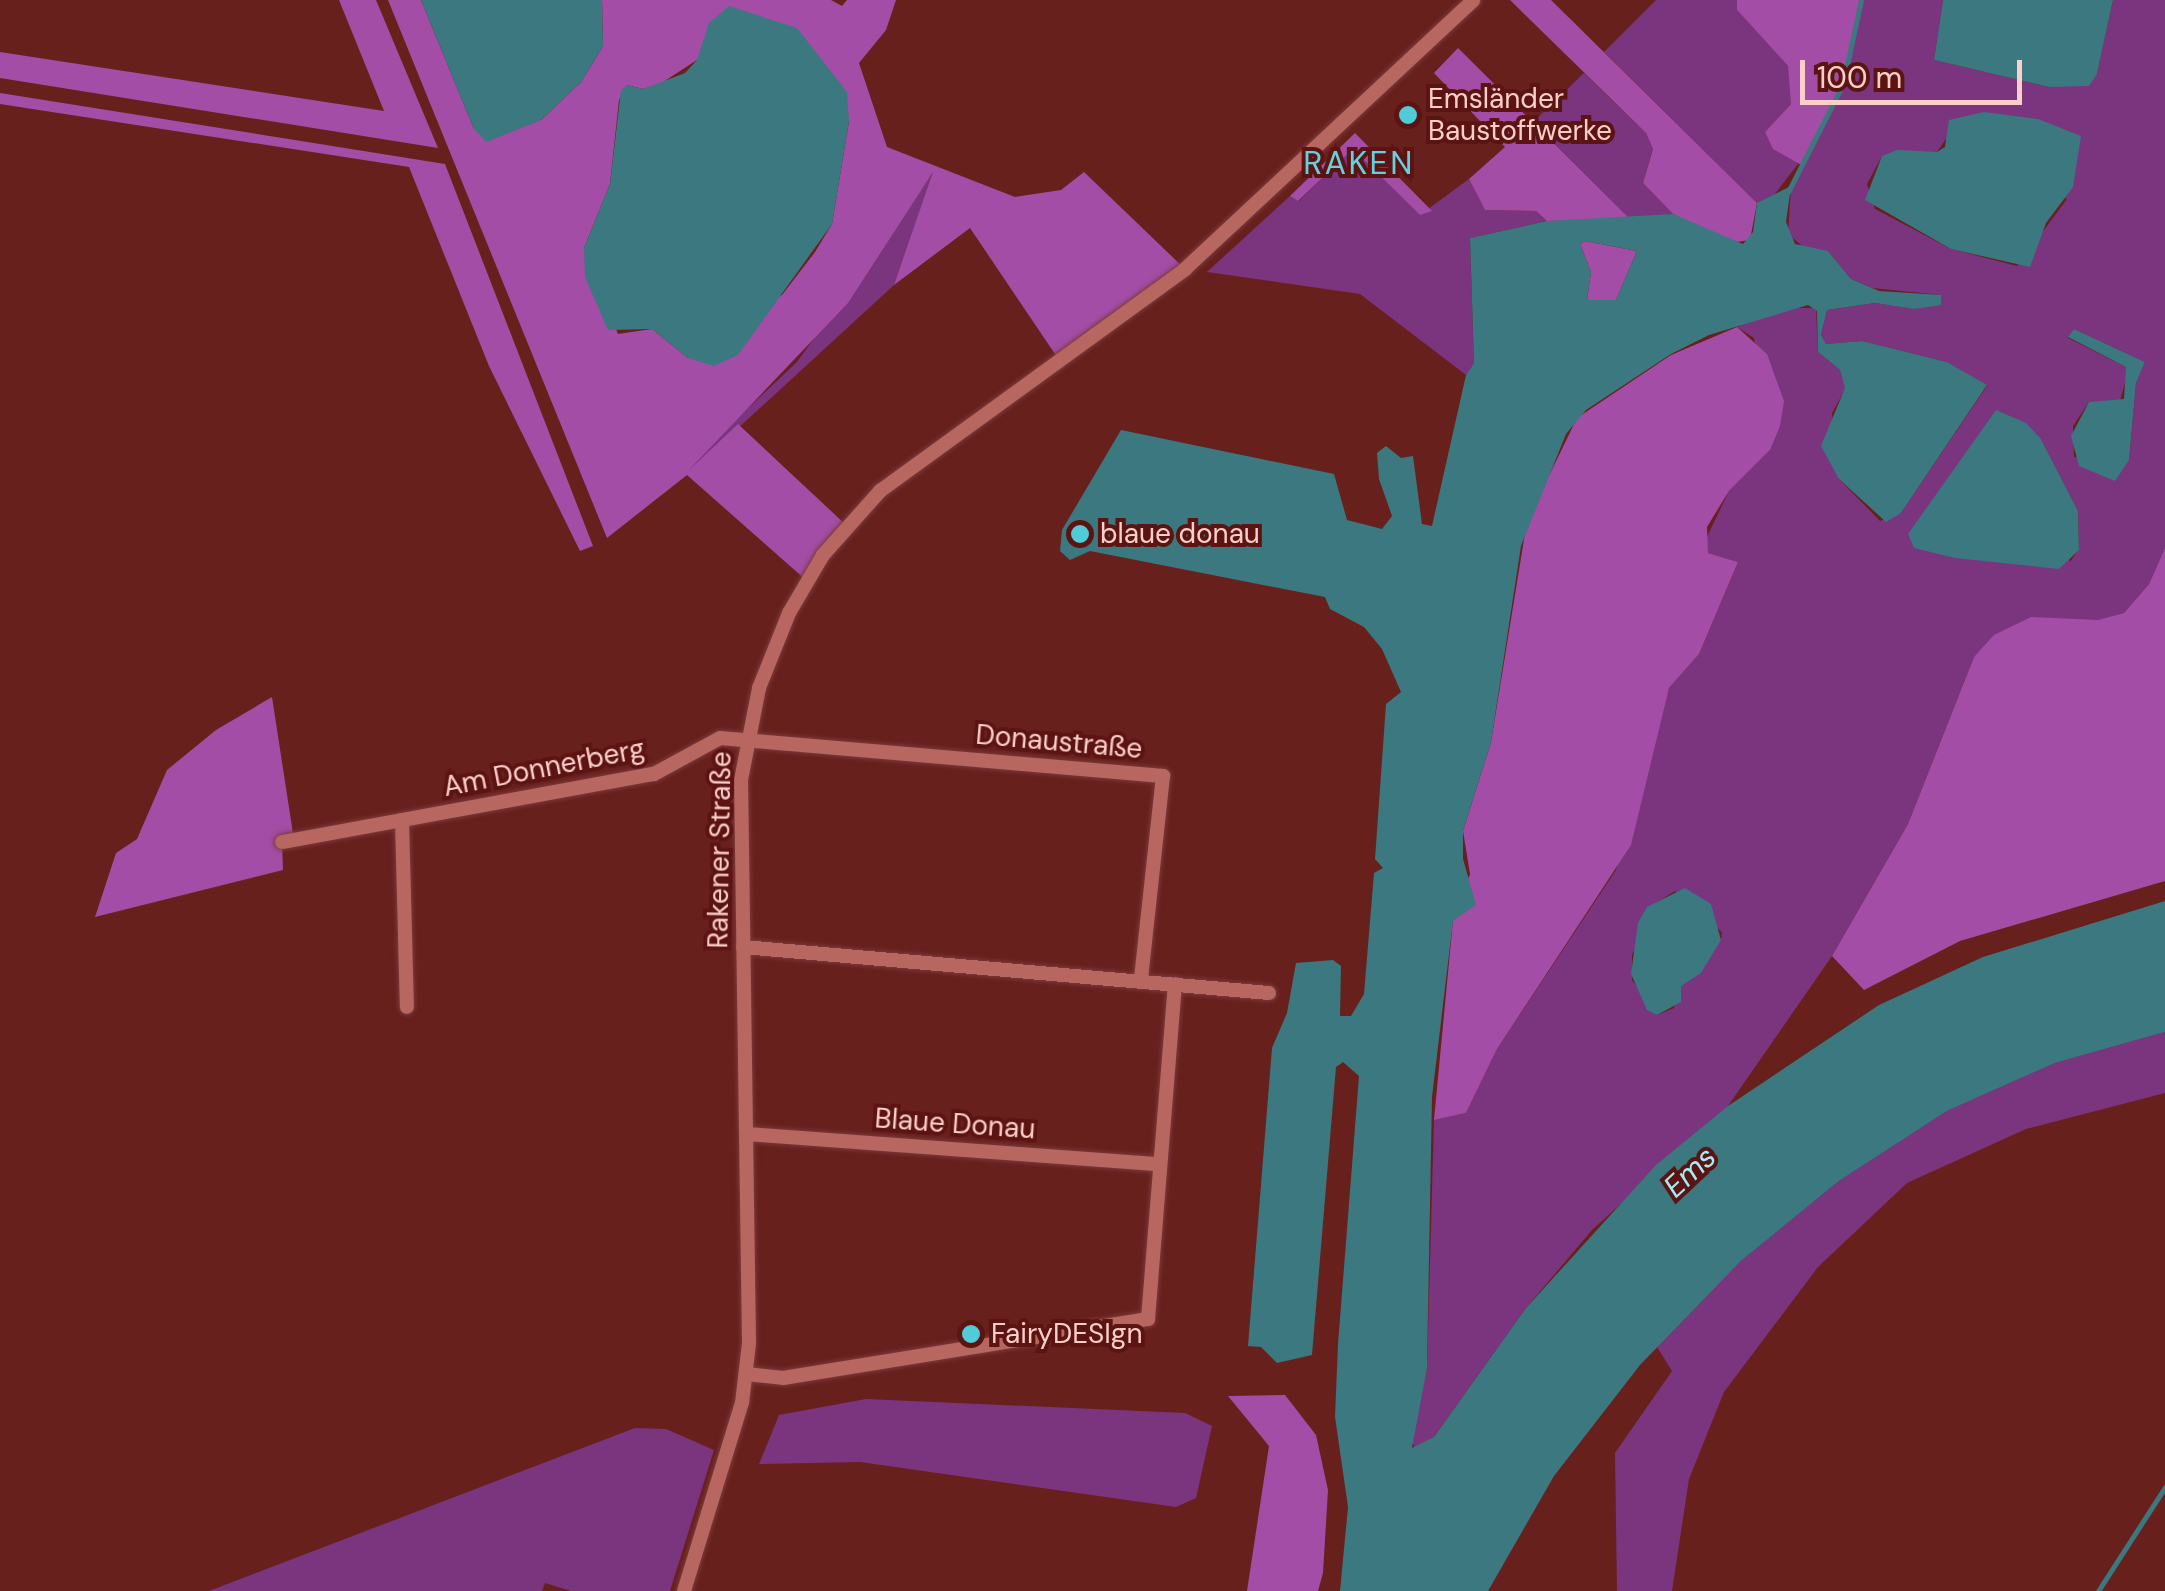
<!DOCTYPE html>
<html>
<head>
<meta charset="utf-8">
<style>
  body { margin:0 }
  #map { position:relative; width:2165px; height:1591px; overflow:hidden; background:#68201d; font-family:"DM Sans",sans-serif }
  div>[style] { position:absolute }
  .green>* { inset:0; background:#7b347e }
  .forest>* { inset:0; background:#a34da6 }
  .water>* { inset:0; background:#3b787f }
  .stream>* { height:5px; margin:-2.5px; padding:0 2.5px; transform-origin:2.5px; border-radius:2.5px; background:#3b787f }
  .roads { filter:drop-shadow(0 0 2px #7b3a3b) drop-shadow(0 0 2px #7b3a3b) }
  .minor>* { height:14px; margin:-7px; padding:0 7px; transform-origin:7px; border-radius:7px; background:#b76760 }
  .dots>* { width:28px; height:28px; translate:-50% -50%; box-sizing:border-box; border:5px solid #5c1413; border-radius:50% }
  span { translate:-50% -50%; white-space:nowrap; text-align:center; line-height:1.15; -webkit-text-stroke:8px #5c1413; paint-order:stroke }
  .poi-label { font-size:28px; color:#fdcfca }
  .left { translate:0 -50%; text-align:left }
  .street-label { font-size:28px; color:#fdcfca }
  .water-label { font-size:30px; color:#a2eef8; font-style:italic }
  .quarter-label { font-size:32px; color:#66d1de; letter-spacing:2.5px }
  .scale { position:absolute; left:1800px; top:60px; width:222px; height:45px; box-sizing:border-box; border:5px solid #fdcfca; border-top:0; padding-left:12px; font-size:30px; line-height:35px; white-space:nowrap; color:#fdcfca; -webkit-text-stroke:8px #5c1413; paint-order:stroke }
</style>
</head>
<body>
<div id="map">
  <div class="green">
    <div style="clip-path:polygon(1656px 0,1737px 0,1737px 10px,1788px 66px,1795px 90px,1791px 104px,1765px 132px,1798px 164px,1770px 200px,1757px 203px,1604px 52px)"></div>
    <div style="clip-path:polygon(evenodd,1861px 0,1943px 0,1934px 60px,2049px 87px,2097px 74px,2113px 0,2165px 0,2165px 548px,2149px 584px,2124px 613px,1974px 657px,1908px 824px,1832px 956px,1728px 1106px,1592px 1230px,1526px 1308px,1434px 1437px,1415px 1449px,1411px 1438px,1427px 1368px,1434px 1120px,1466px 1113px,1497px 1049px,1616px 870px,1669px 688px,1699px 654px,1738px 562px,1708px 553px,1704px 543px,1729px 491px,1770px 450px,1754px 338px,1737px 327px,1787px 308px,1816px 308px,1818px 352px,1840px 370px,1846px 388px,1832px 413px,1839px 479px,1880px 521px,1901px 513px,1987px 386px,1947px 362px,1862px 341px,1826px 344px,1821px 335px,1827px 310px,1875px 303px,1915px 309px,1941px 295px,1872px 288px,1851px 279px,1828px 251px,1807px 250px,1788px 234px,1791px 186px,1843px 84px,1861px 0,1948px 136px,2067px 199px,2017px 266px,1951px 249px,1875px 209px,1867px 184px,1882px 156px,1937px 152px,1948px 136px,1861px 0,2074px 329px,2145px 362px,2136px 383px,2129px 460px,2074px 457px,2073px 426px,2089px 402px,2119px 404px,2127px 376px,2126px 367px,2068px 338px,2074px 329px,1861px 0,2041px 439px,2078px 511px,2079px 549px,2070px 562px,2041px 439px,1861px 0,1675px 891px,1722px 932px,1721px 940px,1680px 986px,1674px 1008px,1657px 1015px,1632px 980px,1632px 955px,1656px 903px,1675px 891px)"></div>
    <div style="clip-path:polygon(1584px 73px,1646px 133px,1653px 148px,1643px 183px,1673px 214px,1630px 219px,1533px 122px)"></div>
    <div style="clip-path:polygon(1353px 148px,1420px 215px,1469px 179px,1485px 210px,1536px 211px,1547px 221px,1470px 238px,1474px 363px,1466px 375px,1360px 294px,1207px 272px,1290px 196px,1299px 201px)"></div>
    <div style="clip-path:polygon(937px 167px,894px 285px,687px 475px,696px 457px,797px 362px)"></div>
    <div style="clip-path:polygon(2165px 1032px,2165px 1093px,2026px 1129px,1907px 1183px,1818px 1267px,1724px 1392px,1689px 1479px,1672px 1591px,1617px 1591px,1615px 1453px,1672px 1371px,1657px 1347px,1741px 1261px,1839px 1181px,1947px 1111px,2055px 1063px)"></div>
    <div style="clip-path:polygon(866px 1399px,1185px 1413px,1212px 1426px,1196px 1498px,1176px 1507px,860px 1462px,759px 1464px,779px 1415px)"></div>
    <div style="clip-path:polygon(635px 1428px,666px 1429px,714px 1450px,670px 1591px,571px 1591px,545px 1583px,542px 1591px,209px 1591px)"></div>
  </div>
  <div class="forest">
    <div style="clip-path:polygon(339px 0,376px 0,438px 148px,0 78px,0 52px,384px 111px)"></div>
    <div style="clip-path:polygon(evenodd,388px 0,421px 0,474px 129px,541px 120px,581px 82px,603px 46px,602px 0,831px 0,842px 6px,847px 0,896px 0,886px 30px,859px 63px,887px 147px,1015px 197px,1061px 190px,1084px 172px,1185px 269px,1059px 360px,970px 228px,894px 285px,933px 172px,848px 303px,688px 471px,738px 424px,846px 525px,807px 581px,687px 475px,607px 538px,388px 0,697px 60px,849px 121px,832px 224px,815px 252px,782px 295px,688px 358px,652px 329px,618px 334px,584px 248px,610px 184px,619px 100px,627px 85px,643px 89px,660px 84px,697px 60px)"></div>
    <div style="clip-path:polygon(1510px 0,1551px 0,1757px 203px,1750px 240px,1730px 243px,1673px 214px,1643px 183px,1653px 149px,1646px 133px)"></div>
    <div style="clip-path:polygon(1737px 0,1861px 0,1843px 84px,1801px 165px,1773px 149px,1765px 132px,1791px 104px,1788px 66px,1737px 10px)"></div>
    <div style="clip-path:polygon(1458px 48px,1630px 219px,1547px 221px,1536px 211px,1485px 210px,1469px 179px,1505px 147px,1434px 73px)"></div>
    <div style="clip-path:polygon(0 93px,445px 164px,593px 546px,580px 551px,489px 366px,409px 167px,0 104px)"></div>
    <div style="clip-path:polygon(1355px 133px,1432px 211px,1420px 215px,1353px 149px,1298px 201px,1290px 196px)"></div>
    <div style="clip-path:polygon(1585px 241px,1637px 251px,1616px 300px,1587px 300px,1591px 272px,1580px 244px)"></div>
    <div style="clip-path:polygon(1737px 327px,1767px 354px,1784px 401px,1780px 426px,1770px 450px,1729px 491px,1707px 527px,1708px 553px,1738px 562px,1699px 654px,1669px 688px,1631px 845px,1497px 1049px,1466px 1113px,1434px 1120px,1453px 920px,1470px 874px,1463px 831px,1491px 742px,1527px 521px,1577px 418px,1671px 355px)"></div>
    <div style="clip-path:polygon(2165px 548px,2165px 881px,1960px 941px,1864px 990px,1832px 956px,1908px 824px,1974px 657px,1994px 635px,2031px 617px,2098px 620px,2124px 613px,2149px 584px)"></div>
    <div style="clip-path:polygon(272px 697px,294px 840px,282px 842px,283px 870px,95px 917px,116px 853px,137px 839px,167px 770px,216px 730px)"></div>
    <div style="clip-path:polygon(1285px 1395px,1316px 1435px,1328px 1490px,1323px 1573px,1318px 1591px,1247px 1591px,1269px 1446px,1228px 1396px)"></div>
  </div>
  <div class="water">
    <div style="clip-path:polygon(421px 0,602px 0,603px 46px,581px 82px,541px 120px,486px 142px,474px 129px)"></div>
    <div style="clip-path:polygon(1943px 0,2113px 0,2097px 74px,2089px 86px,2049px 87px,1934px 60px)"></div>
    <div style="clip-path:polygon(729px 6px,797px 28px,847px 92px,849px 121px,832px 224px,738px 355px,714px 366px,688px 358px,652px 329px,608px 330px,585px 277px,584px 248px,610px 184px,621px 90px,627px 85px,643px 89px,685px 73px,697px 60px,709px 23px)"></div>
    <div style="clip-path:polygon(1984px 112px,2038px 119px,2081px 136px,2073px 187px,2046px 223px,2030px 267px,1951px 249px,1865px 200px,1882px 156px,1897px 150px,1937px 152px,1945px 147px,1949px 120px)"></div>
    <div style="clip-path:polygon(evenodd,1791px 186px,1786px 222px,1795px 244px,1828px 251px,1851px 279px,1879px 291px,1941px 295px,1941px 305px,1914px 309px,1875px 303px,1827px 310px,1821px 335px,1826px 344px,1862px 341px,1947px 362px,1987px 385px,1901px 513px,1886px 522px,1839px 479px,1821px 446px,1845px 388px,1840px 370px,1818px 352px,1817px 311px,1808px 305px,1709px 335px,1671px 354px,1586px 410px,1566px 434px,1521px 546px,1491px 742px,1463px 831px,1463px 859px,1476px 905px,1453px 921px,1432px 1097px,1427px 1368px,1412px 1448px,1434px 1437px,1526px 1308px,1656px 1165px,1728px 1106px,1879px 1005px,1983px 957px,2165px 901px,2165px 1032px,2055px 1063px,1947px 1111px,1839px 1181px,1741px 1261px,1640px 1365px,1554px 1476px,1488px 1591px,1340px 1591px,1348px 1507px,1335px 1417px,1338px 1344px,1359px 1076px,1343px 1062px,1336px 1067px,1312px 1355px,1277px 1363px,1261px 1347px,1248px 1346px,1272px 1048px,1287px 1013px,1296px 963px,1333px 960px,1341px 966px,1340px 1016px,1351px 1016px,1364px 994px,1374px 873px,1383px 868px,1375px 859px,1386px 704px,1401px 692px,1382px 649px,1364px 627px,1330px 609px,1325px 597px,1090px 551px,1070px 560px,1060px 551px,1062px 530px,1121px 430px,1334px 474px,1347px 520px,1382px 529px,1392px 516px,1379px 479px,1377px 453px,1386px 446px,1401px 458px,1413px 456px,1422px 524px,1432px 526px,1466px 375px,1474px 363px,1470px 238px,1547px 221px,1673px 214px,1743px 244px,1753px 232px,1757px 203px,1791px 186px,1585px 241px,1637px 251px,1616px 300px,1587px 300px,1591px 272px,1580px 244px,1585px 241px)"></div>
    <div style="clip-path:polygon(2074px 329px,2145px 362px,2136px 383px,2129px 460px,2115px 481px,2079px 466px,2071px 436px,2089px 402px,2124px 399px,2126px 367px,2068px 337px)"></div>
    <div style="clip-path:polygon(1996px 410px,2026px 423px,2041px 439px,2078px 511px,2079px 550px,2059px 569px,1955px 558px,1914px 548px,1908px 534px)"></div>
    <div style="clip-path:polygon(1685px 888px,1711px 904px,1721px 940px,1701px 973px,1681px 986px,1681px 1002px,1657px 1015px,1647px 1010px,1631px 974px,1638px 923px,1647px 907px)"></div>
  </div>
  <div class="stream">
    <div style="left:1788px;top:192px;width:121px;rotate:-63deg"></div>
    <div style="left:1843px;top:84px;width:86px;rotate:-77.9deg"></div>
    <div style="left:2098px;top:1591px;width:124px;rotate:-57.2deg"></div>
  </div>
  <div class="roads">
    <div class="minor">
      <div style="left:402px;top:820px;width:187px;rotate:88.5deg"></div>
      <div style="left:282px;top:842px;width:378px;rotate:-10.4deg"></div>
      <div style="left:654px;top:774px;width:75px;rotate:-28.6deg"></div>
      <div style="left:720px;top:738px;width:445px;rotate:4.9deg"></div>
      <div style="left:1163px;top:776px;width:205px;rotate:96.2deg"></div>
      <div style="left:743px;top:947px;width:528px;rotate:5deg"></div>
      <div style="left:747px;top:1134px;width:413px;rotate:4.2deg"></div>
      <div style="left:746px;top:1374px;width:37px;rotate:6deg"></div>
      <div style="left:783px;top:1378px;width:370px;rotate:-9.2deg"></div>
      <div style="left:1148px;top:1319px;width:336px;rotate:-85.4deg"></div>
      <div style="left:684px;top:1591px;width:197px;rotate:-72.9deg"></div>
      <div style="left:742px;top:1403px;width:60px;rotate:-83.3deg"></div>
      <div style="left:749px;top:1343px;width:563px;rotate:-90.81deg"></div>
      <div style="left:741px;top:780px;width:94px;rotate:-78.9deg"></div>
      <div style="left:759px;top:688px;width:81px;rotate:-68.2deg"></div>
      <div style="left:789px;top:613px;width:67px;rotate:-59.6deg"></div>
      <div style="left:823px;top:555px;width:86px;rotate:-48.3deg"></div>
      <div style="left:880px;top:491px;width:377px;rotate:-36deg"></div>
      <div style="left:1185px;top:269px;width:394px;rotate:-43deg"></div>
    </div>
  </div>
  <div class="dots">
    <div style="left:1408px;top:115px;background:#52cbd9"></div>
    <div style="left:1080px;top:534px;background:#52cbd9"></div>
    <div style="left:971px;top:1334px;background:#52cbd9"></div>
  </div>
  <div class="poi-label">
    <span class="left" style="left:1428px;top:115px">Emsländer<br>Baustoffwerke</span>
    <span class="left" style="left:1100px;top:534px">blaue donau</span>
    <span class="left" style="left:991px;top:1334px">FairyDESIgn</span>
  </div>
  <div class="street-label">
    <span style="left:1059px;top:742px;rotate:5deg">Donaustraße</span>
    <span style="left:544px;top:768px;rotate:-11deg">Am Donnerberg</span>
    <span style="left:720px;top:850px;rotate:-89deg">Rakener Straße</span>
    <span style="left:955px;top:1124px;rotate:4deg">Blaue Donau</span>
  </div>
  <div class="water-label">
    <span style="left:1690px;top:1172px;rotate:-43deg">Ems</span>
  </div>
  <div class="quarter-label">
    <span style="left:1359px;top:163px">RAKEN</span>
  </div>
  <div class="scale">100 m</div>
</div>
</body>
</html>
